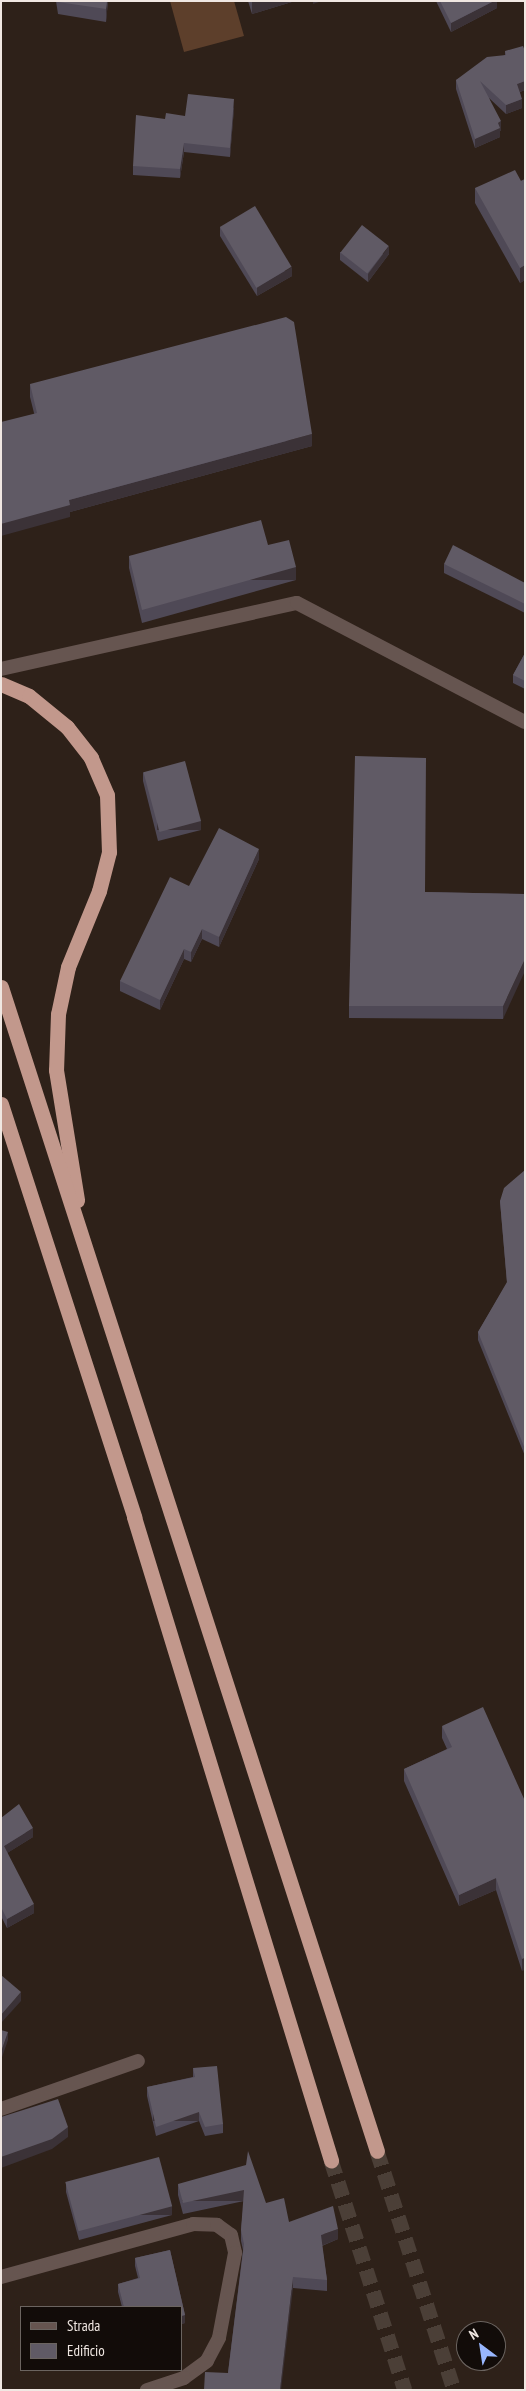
<!DOCTYPE html>
<html>
<head>
<meta charset="utf-8">
<style>
  body { margin:0 }
  #map { position:relative; width:526px; height:2391px; overflow:hidden; background:#2e2119; font-family:"PT Sans Narrow",sans-serif }
  div>[style] { position:absolute }
  .green>* { inset:0; background:#5d3f2b }
  .motorway-tunnel>* { height:15px; margin-top:-7.5px; transform-origin:0; background:repeating-linear-gradient(90deg,#4b3f37 0 15px,transparent 0 23px) }
  .minor>* { height:14px; margin:-7px; padding:0 7px; transform-origin:7px; border-radius:7px; background:#665550 }
  .motorway>* { height:15px; margin:-7.5px; padding:0 7.5px; transform-origin:7.5px; border-radius:7.5px; background:#c2988c }
  .wall>* { inset:0; background:#4f4956 }
  .shaded-wall>* { inset:0; background:#3b3237; transform-origin:0 0 }
  .building>* { inset:0; background:#605a65; transform-origin:0 0 }
  span { translate:-50% -50%; white-space:nowrap; text-align:center; line-height:1.15; -webkit-text-stroke:4px #120c09; paint-order:stroke }
  .frame { position:absolute; inset:0; border:2px solid #f0e7e2; pointer-events:none }
  .legend { position:absolute; left:20px; top:2306px; width:162px; height:65px; box-sizing:border-box; background:#120c09; border:1px solid #6b6460; margin:0; padding:6px 9px; list-style:none; font-size:15px; color:#f0e7e2 }
  .legend li { display:flex; align-items:center; gap:10px; height:25px }
  .legend b { width:25px; border:1px solid #6b6460 }
  .north { position:absolute; left:456px; top:2321px; width:50px; height:50px; box-sizing:border-box; background:#120c09; border:1px solid #6b6460; border-radius:50%; rotate:329deg; font-size:14px; font-weight:700; line-height:20px; text-align:center; color:#f0e7e2 }
  .north::after { content:''; display:block; margin:auto; width:18px; height:22px; background:#98b6fd; clip-path:polygon(50% 0,100% 100%,50% 72%,0 100%) }
</style>
</head>
<body>
<div id="map">
  <div class="green">
    <div style="clip-path:polygon(170px 1px,234px 1px,244px 36px,184px 52px)"></div>
  </div>
  <div class="motorway-tunnel">
    <div style="left:377px;top:2151px;width:251px;rotate:72.1deg"></div>
    <div style="left:331px;top:2160px;width:242px;rotate:72.2deg"></div>
  </div>
  <div class="minor">
    <div style="left:1px;top:669px;width:303px;rotate:-12.6deg"></div>
    <div style="left:297px;top:603px;width:257px;rotate:27.6deg"></div>
    <div style="left:1px;top:2109px;width:145px;rotate:-19.3deg"></div>
    <div style="left:1px;top:2277px;width:199px;rotate:-15.4deg"></div>
    <div style="left:193px;top:2224px;width:24px;rotate:2deg"></div>
    <div style="left:217px;top:2225px;width:17px;rotate:36deg"></div>
    <div style="left:231px;top:2235px;width:18px;rotate:77deg"></div>
    <div style="left:235px;top:2253px;width:86px;rotate:100.7deg"></div>
    <div style="left:219px;top:2338px;width:26px;rotate:118deg"></div>
    <div style="left:207px;top:2361px;width:29px;rotate:144deg"></div>
    <div style="left:184px;top:2378px;width:39px;rotate:162deg"></div>
  </div>
  <div class="motorway">
    <div style="left:1px;top:684px;width:30px;rotate:23deg"></div>
    <div style="left:29px;top:696px;width:49px;rotate:39.2deg"></div>
    <div style="left:67px;top:727px;width:39px;rotate:52deg"></div>
    <div style="left:91px;top:758px;width:40px;rotate:66.6deg"></div>
    <div style="left:107px;top:795px;width:57px;rotate:88deg"></div>
    <div style="left:109px;top:852px;width:40px;rotate:104.4deg"></div>
    <div style="left:99px;top:891px;width:82px;rotate:112.2deg"></div>
    <div style="left:68px;top:967px;width:48px;rotate:102deg"></div>
    <div style="left:58px;top:1014px;width:56px;rotate:92deg"></div>
    <div style="left:56px;top:1070px;width:132px;rotate:80.8deg"></div>
    <div style="left:1px;top:987px;width:1223px;rotate:72.1deg"></div>
    <div style="left:1px;top:1104px;width:434px;rotate:72.1deg"></div>
    <div style="left:134px;top:1517px;width:673px;rotate:72.97deg"></div>
  </div>
  <div class="wall">
    <div style="clip-path:polygon(56px 1px,108px 1px,106px 22px,58px 14px)"></div>
    <div style="clip-path:polygon(248px 1px,295px 1px,252px 14px)"></div>
    <div style="clip-path:polygon(436px 1px,497px 1px,497px 8px,451px 32px)"></div>
    <div style="clip-path:polygon(505px 51px,525px 51px,525px 90px,520px 92px,522px 108px,506px 114px,489px 98px,501px 130px,500px 131px,500px 137px,475px 148px,456px 89px,456px 80px,505px 55px)"></div>
    <div style="clip-path:polygon(234px 108px,230px 157px,184px 152px,180px 178px,133px 175px,133px 166px,165px 119px,185px 116px)"></div>
    <div style="clip-path:polygon(525px 179px,525px 280px,520px 283px,475px 203px,475px 188px,521px 181px)"></div>
    <div style="clip-path:polygon(220px 227px,292px 276px,257px 296px,220px 236px)"></div>
    <div style="clip-path:polygon(340px 252px,389px 254px,368px 282px,340px 260px)"></div>
    <div style="clip-path:polygon(30px 384px,312px 446px,70px 512px,70px 517px,34px 413px,30px 397px)"></div>
    <div style="clip-path:polygon(268px 545px,296px 580px,142px 623px,129px 568px,129px 556px)"></div>
    <div style="clip-path:polygon(444px 564px,525px 583px,525px 613px,444px 573px)"></div>
    <div style="clip-path:polygon(525px 653px,525px 689px,513px 683px,513px 675px)"></div>
    <div style="clip-path:polygon(143px 772px,201px 830px,158px 841px,143px 781px)"></div>
    <div style="clip-path:polygon(259px 859px,219px 947px,202px 939px,191px 962px,184px 959px,160px 1010px,120px 991px,120px 981px,189px 886px)"></div>
    <div style="clip-path:polygon(425px 892px,525px 894px,503px 1019px,349px 1018px,349px 1006px)"></div>
    <div style="clip-path:polygon(525px 1170px,525px 1456px,478px 1340px,478px 1332px,507px 1283px,500px 1201px)"></div>
    <div style="clip-path:polygon(442px 1726px,525px 1801px,522px 1971px,496px 1890px,459px 1906px,404px 1781px,404px 1769px,447px 1749px,442px 1738px)"></div>
    <div style="clip-path:polygon(1px 1818px,33px 1837px,7px 1853px,34px 1913px,7px 1928px,1px 1916px)"></div>
    <div style="clip-path:polygon(193px 2068px,223px 2124px,223px 2133px,205px 2136px,199px 2121px,156px 2136px,147px 2096px,147px 2087px,193px 2077px)"></div>
    <div style="clip-path:polygon(66px 2183px,172px 2215px,79px 2240px,66px 2192px)"></div>
    <div style="clip-path:polygon(178px 2184px,266px 2203px,289px 2222px,338px 2239px,322px 2246px,327px 2280px,327px 2291px,293px 2288px,228px 2373px,243px 2250px,241px 2241px,241px 2230px,244px 2201px,183px 2214px,178px 2195px)"></div>
    <div style="clip-path:polygon(170px 2250px,185px 2315px,185px 2323px,181px 2324px,181px 2307px,122px 2307px,118px 2292px,118px 2284px,138px 2278px,135px 2266px,135px 2258px)"></div>
  </div>
  <div class="shaded-wall">
    <div style="clip-path:polygon(107px 1px,108px 1px,106px 22px,106px 9px)"></div>
    <div style="clip-path:polygon(252px 1px,295px 1px,252px 14px)"></div>
    <div style="clip-path:polygon(313px 1px,322px 1px,313px 4px)"></div>
    <div style="clip-path:polygon(494px 1px,497px 1px,497px 8px,451px 32px,451px 23px)"></div>
    <div style="clip-path:polygon(525px 81px,525px 90px,517px 93px,517px 84px)"></div>
    <div style="clip-path:polygon(234px 99px,234px 108px,230px 157px,230px 148px)"></div>
    <div style="clip-path:polygon(522px 99px,522px 108px,506px 114px,506px 105px)"></div>
    <div style="clip-path:polygon(501px 121px,501px 130px,500px 131px,500px 137px,475px 148px,475px 139px)"></div>
    <div style="clip-path:polygon(184px 143px,184px 152px,180px 178px,180px 169px)"></div>
    <div style="clip-path:polygon(389px 246px,389px 254px,368px 282px,368px 274px)"></div>
    <div style="clip-path:polygon(525px 265px,525px 280px,520px 283px,520px 268px)"></div>
    <div style="clip-path:polygon(292px 267px,292px 276px,257px 296px,257px 287px)"></div>
    <div style="clip-path:polygon(312px 434px,312px 446px,70px 512px,70px 517px,1px 536px,1px 524px,69px 500px)"></div>
    <div style="left:296px;top:567px;width:13px;height:160px;rotate:90deg"></div>
    <div style="left:201px;top:821px;width:9px;height:44px;rotate:90deg"></div>
    <div style="clip-path:polygon(259px 849px,259px 859px,219px 947px,219px 937px)"></div>
    <div style="clip-path:polygon(202px 929px,202px 939px,191px 962px,191px 952px)"></div>
    <div style="clip-path:polygon(184px 949px,184px 959px,160px 1010px,160px 1000px)"></div>
    <div style="clip-path:polygon(525px 959px,525px 971px,503px 1019px,503px 1006px)"></div>
    <div style="clip-path:polygon(33px 1828px,33px 1837px,4px 1855px,4px 1846px)"></div>
    <div style="clip-path:polygon(496px 1878px,496px 1890px,459px 1906px,459px 1895px)"></div>
    <div style="clip-path:polygon(34px 1904px,34px 1913px,7px 1928px,7px 1919px)"></div>
    <div style="clip-path:polygon(525px 1958px,525px 1970px,522px 1971px,522px 1959px)"></div>
    <div style="clip-path:polygon(21px 1992px,21px 2001px,1px 2023px,1px 2015px)"></div>
    <div style="clip-path:polygon(8px 2032px,8px 2040px,1px 2060px,1px 2052px)"></div>
    <div style="left:199px;top:2112px;width:9px;height:46px;rotate:90deg"></div>
    <div style="clip-path:polygon(68px 2127px,68px 2137px,52px 2149px,1px 2168px,1px 2157px)"></div>
    <div style="left:244px;top:2190px;width:11px;height:62px;rotate:90deg"></div>
    <div style="left:172px;top:2206px;width:9px;height:96px;rotate:90deg"></div>
    <div style="clip-path:polygon(338px 2229px,338px 2239px,321px 2246px,321px 2235px)"></div>
    <div style="clip-path:polygon(293px 2277px,293px 2288px,281px 2390px,280px 2390px)"></div>
    <div style="clip-path:polygon(185px 2315px,185px 2323px,181px 2324px,181px 2316px)"></div>
  </div>
  <div class="building">
    <div style="clip-path:polygon(58px 1px,107px 1px,106px 9px,58px 2px)"></div>
    <div style="clip-path:polygon(440px 1px,494px 1px,451px 23px)"></div>
    <div style="clip-path:polygon(523px 46px,525px 51px,525px 81px,517px 84px,522px 99px,506px 105px,480px 81px,501px 121px,498px 123px,500px 128px,475px 139px,456px 80px,487px 57px,506px 55px,505px 51px)"></div>
    <div style="clip-path:polygon(188px 94px,234px 99px,230px 148px,184px 143px,180px 169px,133px 166px,136px 115px,165px 119px,166px 113px,185px 116px)"></div>
    <div style="clip-path:polygon(515px 170px,521px 181px,525px 179px,525px 265px,520px 268px,475px 188px)"></div>
    <div style="left:255px;top:206px;width:71px;height:41px;rotate:59deg"></div>
    <div style="left:362px;top:225px;width:34px;height:35px;rotate:38deg"></div>
    <div style="clip-path:polygon(286px 317px,294px 322px,312px 434px,69px 500px,70px 505px,1px 524px,1px 422px,37px 413px,30px 384px)"></div>
    <div style="clip-path:polygon(261px 520px,268px 545px,289px 540px,296px 567px,142px 610px,129px 556px)"></div>
    <div style="clip-path:polygon(453px 545px,525px 583px,525px 604px,444px 564px)"></div>
    <div style="clip-path:polygon(525px 653px,525px 681px,513px 675px)"></div>
    <div style="clip-path:polygon(355px 756px,426px 758px,425px 892px,525px 894px,525px 959px,503px 1006px,349px 1006px)"></div>
    <div style="left:185px;top:761px;width:62px;height:43px;rotate:75deg"></div>
    <div style="clip-path:polygon(219px 828px,259px 849px,219px 937px,202px 929px,191px 952px,184px 949px,160px 1000px,120px 981px,170px 877px,189px 886px)"></div>
    <div style="clip-path:polygon(525px 1170px,525px 1449px,478px 1332px,507px 1282px,500px 1201px,504px 1188px)"></div>
    <div style="clip-path:polygon(483px 1707px,525px 1801px,525px 1958px,522px 1959px,496px 1878px,459px 1895px,404px 1769px,452px 1747px,442px 1726px)"></div>
    <div style="clip-path:polygon(19px 1804px,33px 1828px,4px 1846px,34px 1904px,7px 1919px,1px 1907px,1px 1818px)"></div>
    <div style="clip-path:polygon(1px 1975px,21px 1992px,1px 2015px)"></div>
    <div style="clip-path:polygon(1px 2030px,8px 2032px,1px 2052px)"></div>
    <div style="clip-path:polygon(217px 2066px,223px 2124px,205px 2127px,199px 2112px,156px 2127px,147px 2087px,195px 2077px,193px 2068px)"></div>
    <div style="clip-path:polygon(58px 2099px,68px 2127px,52px 2139px,1px 2157px,1px 2117px)"></div>
    <div style="clip-path:polygon(248px 2151px,266px 2203px,284px 2198px,289px 2222px,333px 2206px,338px 2229px,321px 2235px,327px 2280px,293px 2277px,280px 2390px,204px 2390px,205px 2372px,228px 2373px,244px 2244px,241px 2230px,244px 2190px,183px 2203px,178px 2184px,246px 2165px)"></div>
    <div style="left:159px;top:2157px;width:51px;height:97px;rotate:75deg"></div>
    <div style="clip-path:polygon(170px 2250px,185px 2315px,181px 2316px,181px 2307px,124px 2307px,118px 2284px,140px 2278px,135px 2258px)"></div>
  </div>
  <div class="frame"></div>
  <ul class="legend">
  <li><b style="height:6px;background:#665550"></b>Strada</li>
  <li><b style="height:14px;background:#605a65"></b>Edificio</li>
  </ul>
  <div class="north">N</div>
</div>
</body>
</html>
